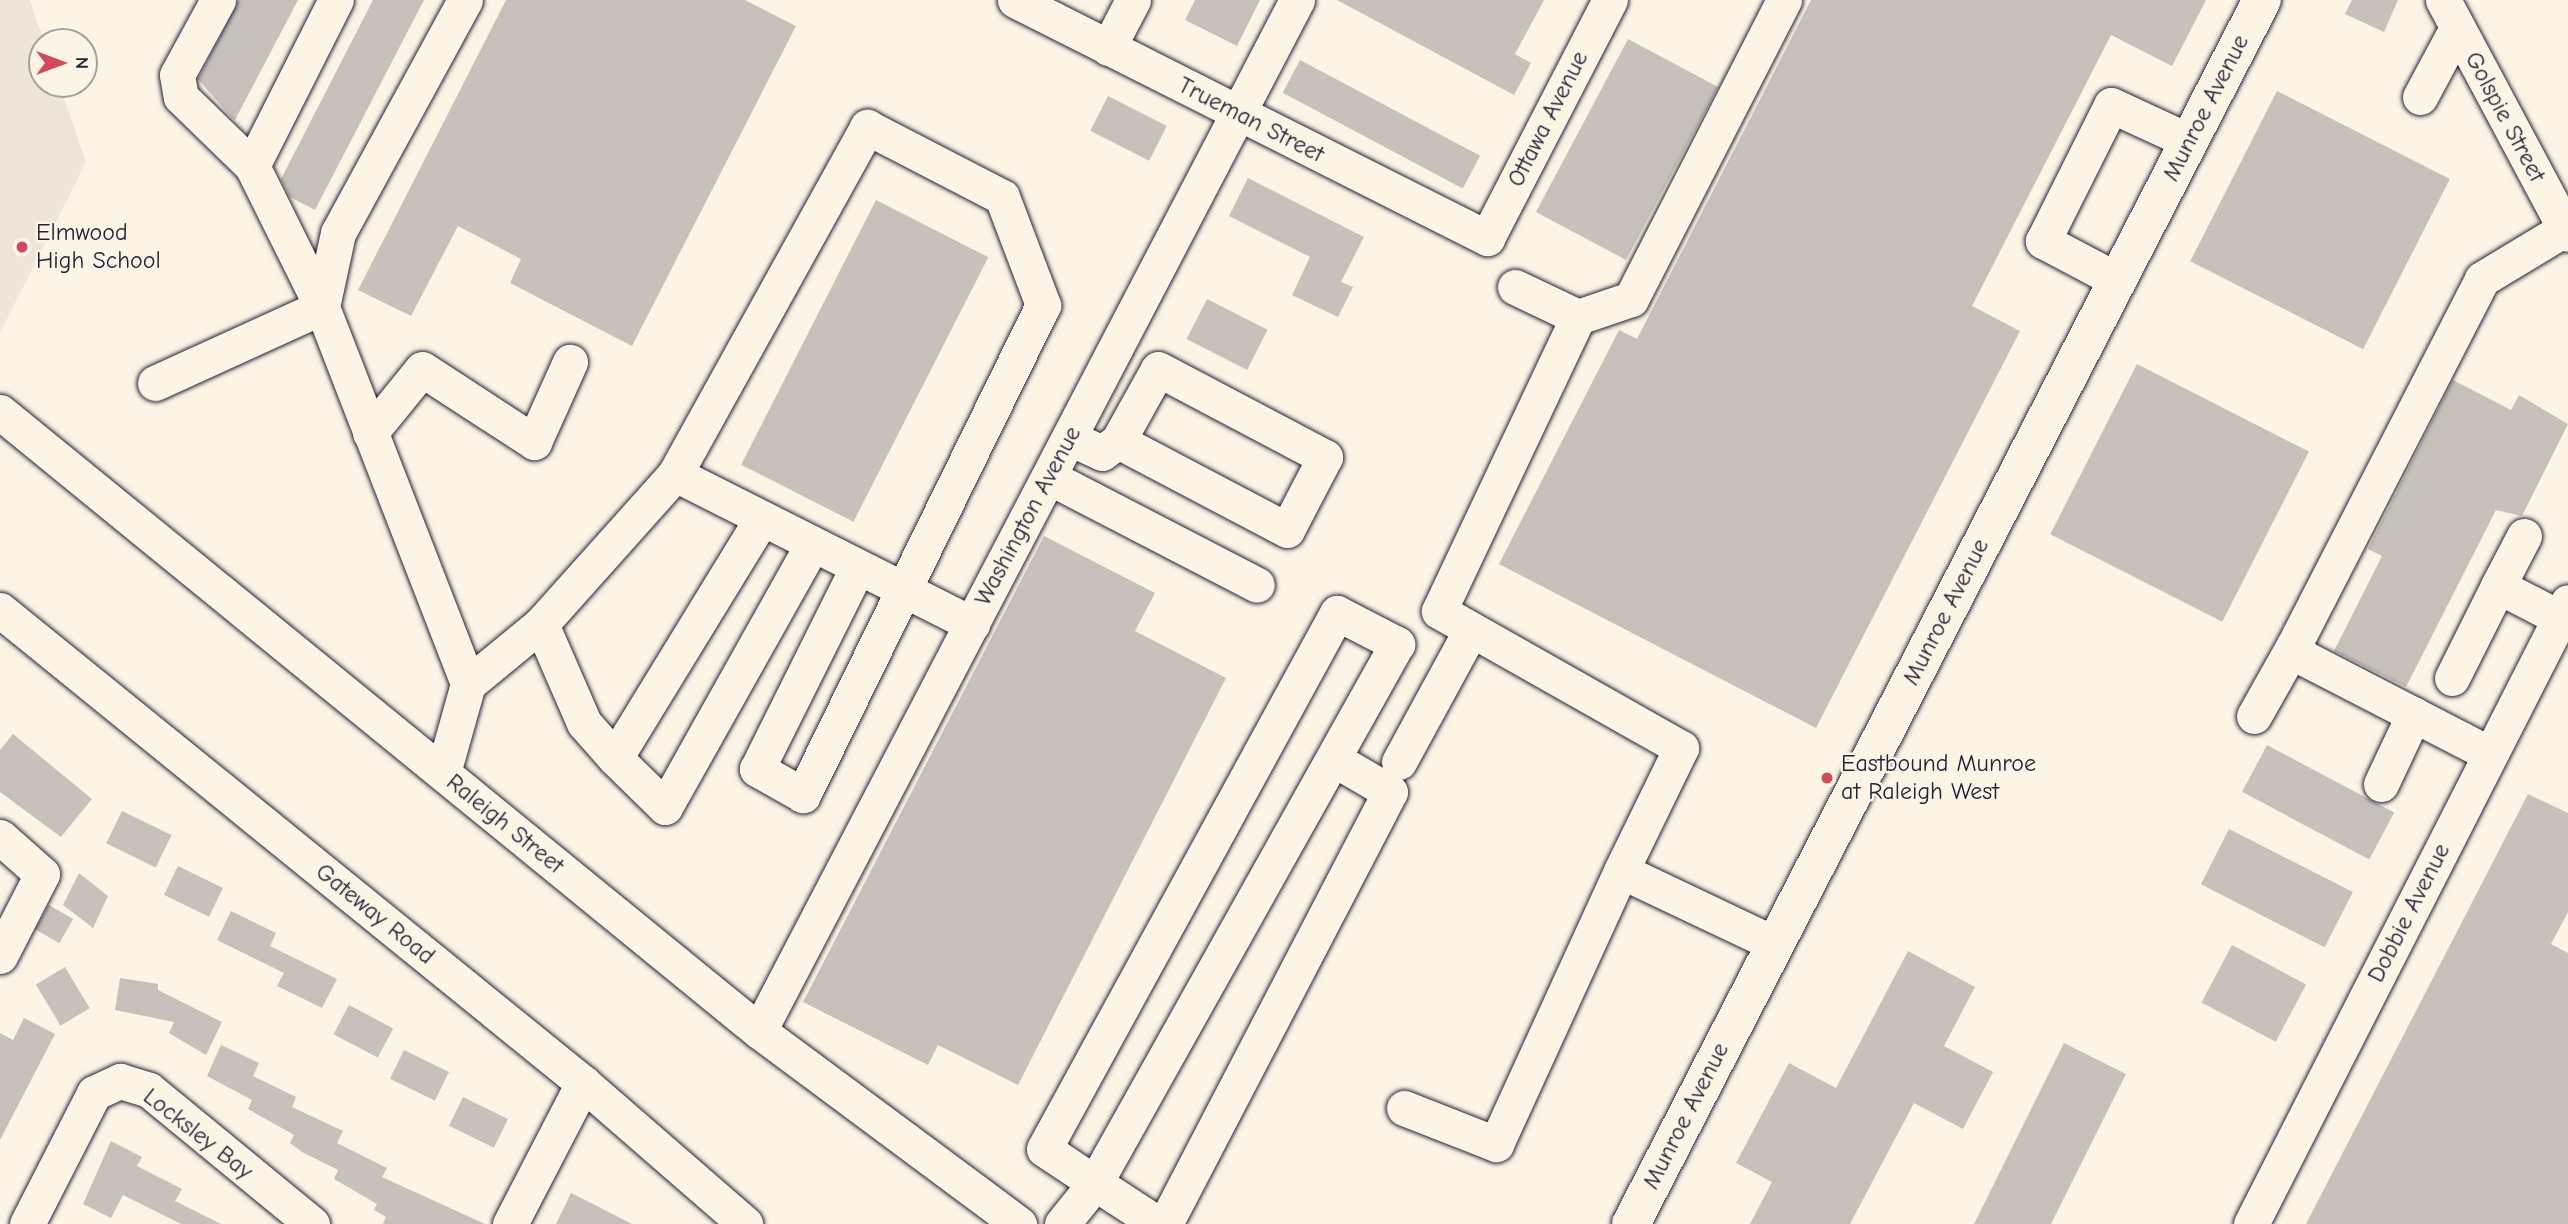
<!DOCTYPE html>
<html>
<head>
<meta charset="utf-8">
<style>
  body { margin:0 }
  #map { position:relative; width:2568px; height:1224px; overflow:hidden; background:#fcf5e5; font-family:"Comic Neue",sans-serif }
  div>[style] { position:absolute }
  .built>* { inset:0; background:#ece5d8 }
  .building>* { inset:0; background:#c6c1bb; transform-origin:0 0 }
  .roads { filter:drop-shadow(0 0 2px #22223b) drop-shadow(0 0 2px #22223b) }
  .minor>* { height:35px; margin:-17.5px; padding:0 17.5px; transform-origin:17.5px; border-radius:17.5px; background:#fcf5e5 }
  .major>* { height:38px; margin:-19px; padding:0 19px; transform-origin:19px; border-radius:19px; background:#fcf5e5 }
  .dots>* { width:19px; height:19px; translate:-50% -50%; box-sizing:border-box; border:4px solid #fcf5e5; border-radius:50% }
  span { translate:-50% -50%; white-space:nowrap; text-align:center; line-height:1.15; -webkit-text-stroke:5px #fcf5e5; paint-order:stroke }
  .street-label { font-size:24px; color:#22223b }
  .poi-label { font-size:24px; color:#22223b }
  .left { translate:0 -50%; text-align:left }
  .north { position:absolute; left:28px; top:28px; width:70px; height:70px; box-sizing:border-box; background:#fcf5e5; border:2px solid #a5a1a1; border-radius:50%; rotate:90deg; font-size:19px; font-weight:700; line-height:28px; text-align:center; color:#22223b }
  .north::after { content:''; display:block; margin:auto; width:24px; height:32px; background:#d1495b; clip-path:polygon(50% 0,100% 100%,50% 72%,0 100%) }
</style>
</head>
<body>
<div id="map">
  <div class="built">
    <div style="clip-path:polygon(0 0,30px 0,44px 42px,42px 84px,59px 84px,86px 162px,0 333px)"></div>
  </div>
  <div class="building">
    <div style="clip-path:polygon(298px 0,235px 120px,232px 118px,198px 79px,239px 0)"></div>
    <div style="clip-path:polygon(373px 0,424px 0,315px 210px,290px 197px,281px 179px)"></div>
    <div style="clip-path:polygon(506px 0,745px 0,796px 26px,632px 346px,510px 283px,521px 259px,458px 226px,411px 316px,358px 290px)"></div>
    <div style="clip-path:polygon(1195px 0,1260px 0,1237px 46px,1185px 20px)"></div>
    <div style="clip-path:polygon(1337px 0,1544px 0,1515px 54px,1531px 63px,1514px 95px)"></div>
    <div style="clip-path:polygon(1811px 0,2206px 0,2172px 66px,2111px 35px,1972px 306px,2020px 331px,1816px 728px,1499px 564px,1619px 330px,1637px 339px)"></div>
    <div style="clip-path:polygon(2352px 0,2398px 0,2384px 32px,2345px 14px)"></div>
    <div style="left:1628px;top:39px;width:102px;height:196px;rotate:28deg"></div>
    <div style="left:1300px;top:60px;width:204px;height:37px;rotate:28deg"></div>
    <div style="left:2277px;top:91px;width:194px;height:191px;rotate:27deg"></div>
    <div style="left:1108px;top:96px;width:66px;height:39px;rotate:27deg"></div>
    <div style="clip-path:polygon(1248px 178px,1364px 237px,1341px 282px,1353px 287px,1338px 317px,1292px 295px,1310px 257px,1229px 216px)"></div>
    <div style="left:876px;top:200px;width:126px;height:297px;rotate:27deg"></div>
    <div style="left:1207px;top:299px;width:68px;height:45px;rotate:27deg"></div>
    <div style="left:2137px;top:364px;width:193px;height:191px;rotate:27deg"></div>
    <div style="clip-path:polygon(2453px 380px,2511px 410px,2519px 395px,2568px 424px,2522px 516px,2496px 510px,2406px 687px,2334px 651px,2382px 556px,2368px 549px)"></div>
    <div style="clip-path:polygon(1044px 536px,1155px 593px,1135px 631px,1226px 678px,1018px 1085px,938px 1045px,928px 1065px,803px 1002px)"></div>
    <div style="clip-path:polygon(13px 734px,92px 799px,61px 837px,0 792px,0 750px)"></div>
    <div style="left:2267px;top:745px;width:144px;height:53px;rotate:28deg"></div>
    <div style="clip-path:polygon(2528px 794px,2568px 813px,2568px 912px,2551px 944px,2568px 953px,2568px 1224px,2306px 1224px)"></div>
    <div style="left:122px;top:811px;width:55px;height:36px;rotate:26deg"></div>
    <div style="left:2229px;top:829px;width:139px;height:62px;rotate:27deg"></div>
    <div style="left:178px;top:866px;width:50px;height:32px;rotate:26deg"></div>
    <div style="clip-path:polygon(79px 873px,108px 896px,93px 928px,63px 905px)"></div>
    <div style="left:49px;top:905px;width:28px;height:28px;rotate:30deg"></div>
    <div style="clip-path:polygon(231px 911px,276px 933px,270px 946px,337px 979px,322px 1008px,277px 986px,284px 973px,217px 940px)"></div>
    <div style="left:2232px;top:945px;width:84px;height:65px;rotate:28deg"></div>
    <div style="clip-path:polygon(1908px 951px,1975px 987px,1944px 1046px,1993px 1072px,1963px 1129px,1914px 1103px,1850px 1224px,1750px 1224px,1772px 1182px,1736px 1163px,1789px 1063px,1836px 1088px)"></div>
    <div style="left:65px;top:967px;width:48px;height:34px;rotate:59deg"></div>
    <div style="clip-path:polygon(120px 978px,158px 984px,158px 990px,222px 1022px,206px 1055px,169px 1033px,174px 1022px,115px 1010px)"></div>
    <div style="left:349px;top:1005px;width:50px;height:33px;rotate:28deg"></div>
    <div style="clip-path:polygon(24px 1018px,55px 1034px,0 1140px,0 1033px,13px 1040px)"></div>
    <div style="clip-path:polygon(2064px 1043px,2126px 1074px,2051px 1224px,1974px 1224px)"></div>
    <div style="clip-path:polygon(221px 1045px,259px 1063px,253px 1076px,296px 1097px,292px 1107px,343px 1131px,337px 1143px,387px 1168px,382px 1177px,485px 1224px,383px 1224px,386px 1217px,374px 1210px,377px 1204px,334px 1179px,338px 1170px,302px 1152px,290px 1143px,294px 1135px,248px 1109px,252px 1100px,207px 1076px)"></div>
    <div style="left:404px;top:1050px;width:50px;height:32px;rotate:26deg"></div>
    <div style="left:463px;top:1097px;width:50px;height:32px;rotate:26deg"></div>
    <div style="clip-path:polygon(111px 1141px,142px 1157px,137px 1166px,182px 1189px,175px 1201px,221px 1224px,181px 1224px,123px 1195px,111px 1218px,83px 1204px)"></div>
    <div style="clip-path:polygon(571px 1193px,591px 1203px,632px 1224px,556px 1224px)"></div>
  </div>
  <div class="roads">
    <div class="minor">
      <div style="left:218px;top:0;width:85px;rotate:118.7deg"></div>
      <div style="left:177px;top:75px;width:22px;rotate:80deg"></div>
      <div style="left:181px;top:97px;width:99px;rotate:44.2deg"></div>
      <div style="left:1015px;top:0;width:529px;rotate:26.76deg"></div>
      <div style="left:1487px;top:238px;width:268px;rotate:-62.7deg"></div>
      <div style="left:2443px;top:0;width:265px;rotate:61.9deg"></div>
      <div style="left:1108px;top:48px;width:54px;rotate:-62.5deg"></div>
      <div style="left:2420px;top:97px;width:78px;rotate:-61.8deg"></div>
      <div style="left:2117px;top:280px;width:84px;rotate:-152.2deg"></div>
      <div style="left:2043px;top:241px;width:152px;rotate:-63.4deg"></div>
      <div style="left:2111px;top:105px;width:86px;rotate:24.8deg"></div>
      <div style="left:1515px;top:287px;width:70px;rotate:25.5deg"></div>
      <div style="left:322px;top:307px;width:157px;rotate:-116.4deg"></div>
      <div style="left:252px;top:166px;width:186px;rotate:-63.2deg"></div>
      <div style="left:322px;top:307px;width:76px;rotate:-77.8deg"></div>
      <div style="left:338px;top:233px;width:265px;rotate:-61.4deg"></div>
      <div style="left:155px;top:383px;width:183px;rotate:-24.5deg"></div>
      <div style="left:322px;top:307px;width:404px;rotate:68.8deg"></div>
      <div style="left:468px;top:684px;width:92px;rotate:105.7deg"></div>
      <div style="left:0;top:412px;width:979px;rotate:39.2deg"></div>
      <div style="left:759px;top:1031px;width:324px;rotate:36.6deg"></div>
      <div style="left:370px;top:433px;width:82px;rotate:-50.9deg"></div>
      <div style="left:422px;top:369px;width:134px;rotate:33.1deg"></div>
      <div style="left:534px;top:442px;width:88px;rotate:-65.8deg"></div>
      <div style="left:1069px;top:438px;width:36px;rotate:24deg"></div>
      <div style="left:1102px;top:453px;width:20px;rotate:-37deg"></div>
      <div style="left:1118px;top:441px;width:82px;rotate:-60.9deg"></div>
      <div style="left:1158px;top:369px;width:189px;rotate:27.8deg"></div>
      <div style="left:1325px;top:457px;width:82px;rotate:117.5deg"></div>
      <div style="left:1287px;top:530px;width:191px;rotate:-152.2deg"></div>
      <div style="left:675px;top:474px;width:397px;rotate:-61deg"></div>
      <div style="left:867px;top:127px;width:152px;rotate:27.4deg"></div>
      <div style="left:1002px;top:197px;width:116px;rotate:69.2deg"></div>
      <div style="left:1043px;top:305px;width:546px;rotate:116.1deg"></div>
      <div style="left:803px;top:795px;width:53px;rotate:-150.5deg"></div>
      <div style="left:757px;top:769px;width:225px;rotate:-63.5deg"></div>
      <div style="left:1049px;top:477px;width:234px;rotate:27.4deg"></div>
      <div style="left:2524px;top:536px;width:56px;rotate:117.5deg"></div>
      <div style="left:2498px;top:586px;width:70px;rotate:27.3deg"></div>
      <div style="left:0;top:610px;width:751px;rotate:39.05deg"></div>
      <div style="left:583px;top:1083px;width:215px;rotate:41deg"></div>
      <div style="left:1337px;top:613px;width:68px;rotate:27.3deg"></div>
      <div style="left:1397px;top:644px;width:618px;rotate:119.26deg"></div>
      <div style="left:1095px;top:1183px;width:61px;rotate:-146.3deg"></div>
      <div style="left:1044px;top:1149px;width:611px;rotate:-61.34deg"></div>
      <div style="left:541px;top:624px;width:108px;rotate:66.5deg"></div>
      <div style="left:584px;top:723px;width:47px;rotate:48.5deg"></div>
      <div style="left:615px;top:758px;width:279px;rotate:-58.5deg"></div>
      <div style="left:2452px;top:678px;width:103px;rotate:-63.4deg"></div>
      <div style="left:468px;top:684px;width:94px;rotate:-39.4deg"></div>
      <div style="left:541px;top:624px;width:201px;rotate:-48.2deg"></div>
      <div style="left:675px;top:474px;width:333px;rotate:26.8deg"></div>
      <div style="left:2254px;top:716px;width:81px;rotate:-60.6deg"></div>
      <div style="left:2490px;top:754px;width:209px;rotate:-152.7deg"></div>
      <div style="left:2304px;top:658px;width:16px;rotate:-128deg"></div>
      <div style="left:2294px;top:645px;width:411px;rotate:-62.8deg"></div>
      <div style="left:2482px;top:279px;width:97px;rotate:-31.1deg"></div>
      <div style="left:615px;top:758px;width:70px;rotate:44.4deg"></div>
      <div style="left:665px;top:807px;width:300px;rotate:-60.7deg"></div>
      <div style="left:1399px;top:762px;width:150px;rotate:-61.4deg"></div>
      <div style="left:2381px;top:784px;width:77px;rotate:-64.8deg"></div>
      <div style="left:0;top:837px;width:56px;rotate:41.4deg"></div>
      <div style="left:42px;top:874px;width:92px;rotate:117.1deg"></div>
      <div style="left:1775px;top:944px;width:170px;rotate:-154.6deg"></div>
      <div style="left:1621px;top:871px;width:137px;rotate:-64deg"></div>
      <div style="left:1681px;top:748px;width:278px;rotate:-150.5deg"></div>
      <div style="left:1439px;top:611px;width:325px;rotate:-64.7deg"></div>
      <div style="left:1578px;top:317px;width:56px;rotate:-18.8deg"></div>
      <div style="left:1631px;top:299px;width:336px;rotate:-62.9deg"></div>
      <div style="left:759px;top:1031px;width:1163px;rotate:-62.44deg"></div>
      <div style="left:1404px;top:1108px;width:99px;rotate:21.4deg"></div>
      <div style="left:1496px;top:1144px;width:300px;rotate:-65.4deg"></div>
      <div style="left:27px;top:1224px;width:147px;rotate:-62.9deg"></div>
      <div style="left:94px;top:1093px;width:29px;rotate:-25deg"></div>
      <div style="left:120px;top:1081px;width:30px;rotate:17deg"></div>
      <div style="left:149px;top:1090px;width:211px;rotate:39.4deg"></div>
      <div style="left:510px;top:1224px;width:159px;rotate:-62.6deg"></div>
      <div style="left:1062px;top:1224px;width:53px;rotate:-51.2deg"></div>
      <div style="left:1095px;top:1183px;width:75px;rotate:33.1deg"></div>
      <div style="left:1165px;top:1224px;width:487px;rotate:-62.5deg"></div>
      <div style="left:1390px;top:792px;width:61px;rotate:-149.7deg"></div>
      <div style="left:2251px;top:1224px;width:698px;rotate:-62.99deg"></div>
    </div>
    <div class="major">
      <div style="left:1631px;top:1224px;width:1377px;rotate:-62.73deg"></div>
    </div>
  </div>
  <div class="dots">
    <div style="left:22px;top:247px;background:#d1495b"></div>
    <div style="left:1827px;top:778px;background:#d1495b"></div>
  </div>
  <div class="street-label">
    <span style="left:2206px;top:108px;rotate:-63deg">Munroe Avenue</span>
    <span style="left:2505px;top:117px;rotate:62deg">Golspie Street</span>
    <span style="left:1548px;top:119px;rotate:-63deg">Ottawa Avenue</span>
    <span style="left:1251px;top:120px;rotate:27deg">Trueman Street</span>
    <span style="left:1028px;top:516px;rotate:-62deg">Washington Avenue</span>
    <span style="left:1946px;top:612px;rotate:-63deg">Munroe Avenue</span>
    <span style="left:505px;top:824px;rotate:39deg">Raleigh Street</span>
    <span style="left:2409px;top:913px;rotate:-63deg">Dobbie Avenue</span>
    <span style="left:375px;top:914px;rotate:39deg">Gateway Road</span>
    <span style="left:1686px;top:1116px;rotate:-63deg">Munroe Avenue</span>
    <span style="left:198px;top:1134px;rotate:38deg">Locksley Bay</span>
  </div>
  <div class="poi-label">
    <span class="left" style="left:36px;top:247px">Elmwood<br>High School</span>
    <span class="left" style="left:1841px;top:778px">Eastbound Munroe<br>at Raleigh West</span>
  </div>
  <div class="north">N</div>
</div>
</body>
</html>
